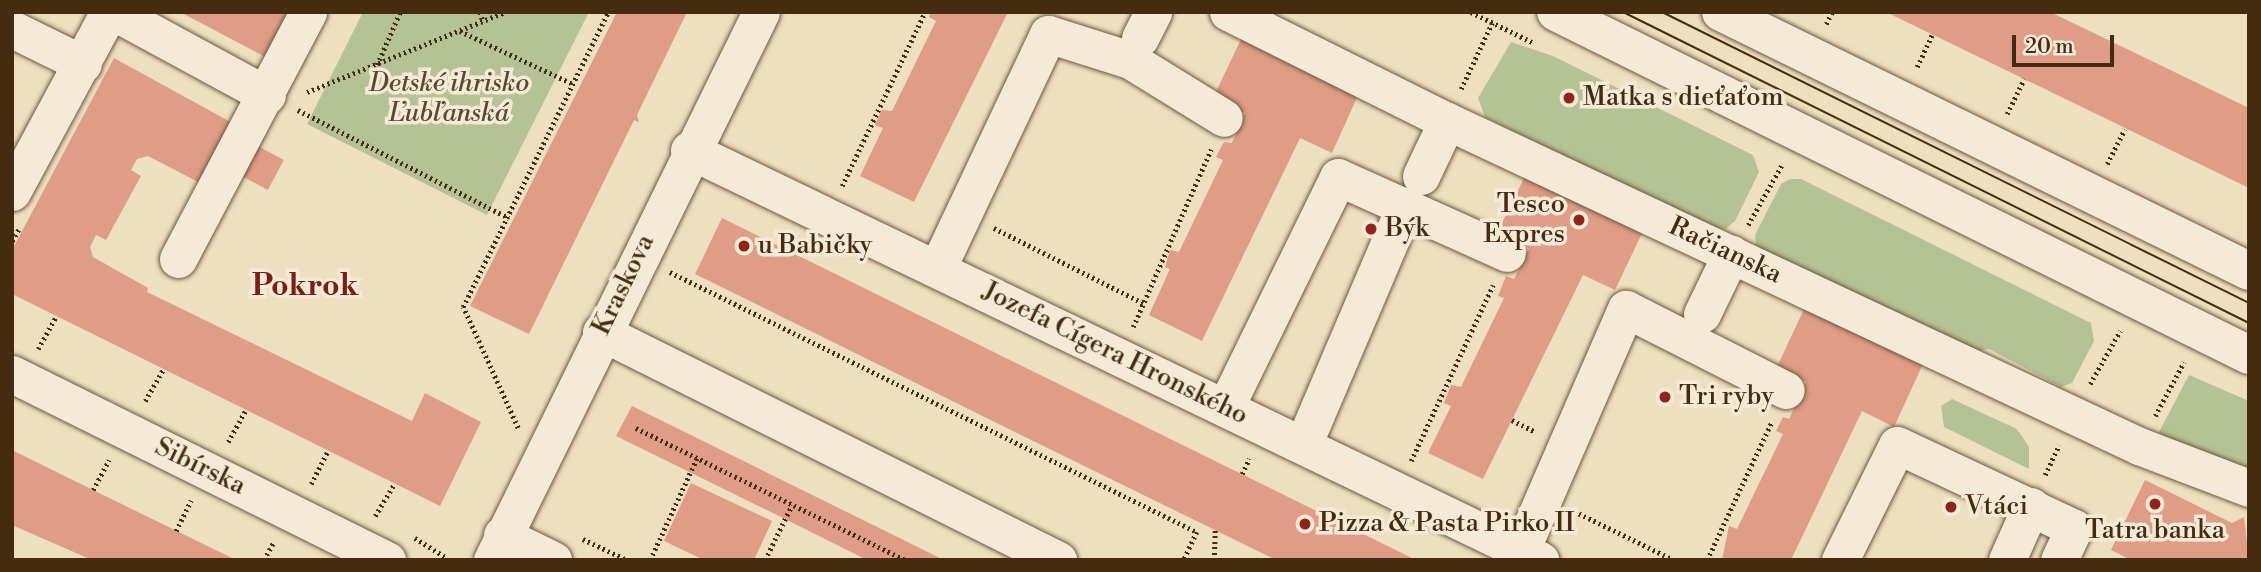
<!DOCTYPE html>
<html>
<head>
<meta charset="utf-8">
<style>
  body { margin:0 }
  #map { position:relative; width:2261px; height:572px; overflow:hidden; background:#eedfc1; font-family:"Libre Bodoni",serif }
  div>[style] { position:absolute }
  .green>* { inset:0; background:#b5c296 }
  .building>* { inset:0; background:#df9c87; transform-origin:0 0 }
  .path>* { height:4.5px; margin-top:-2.25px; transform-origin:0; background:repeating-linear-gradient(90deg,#452b10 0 2px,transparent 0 5.5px) }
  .roads { filter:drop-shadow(0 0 2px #6f583c) drop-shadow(0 0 2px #6f583c) }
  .street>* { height:37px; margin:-18.5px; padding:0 18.5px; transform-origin:18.5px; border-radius:18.5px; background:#f4ead7 }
  .secondary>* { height:38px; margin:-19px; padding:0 19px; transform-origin:19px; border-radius:19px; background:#f4ead7 }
  .tram>* { height:2px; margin:-1px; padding:0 1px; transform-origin:1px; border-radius:1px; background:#452b10 }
  .dots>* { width:19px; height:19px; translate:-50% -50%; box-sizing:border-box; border:4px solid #f4ead7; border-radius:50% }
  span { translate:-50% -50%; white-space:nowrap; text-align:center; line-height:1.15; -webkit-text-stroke:7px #f4ead7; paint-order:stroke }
  .park-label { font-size:26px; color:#5b492b; font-style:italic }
  .poi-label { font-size:26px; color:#452b10 }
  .left { translate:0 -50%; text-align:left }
  .right { translate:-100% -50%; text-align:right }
  .street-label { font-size:26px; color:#452b10 }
  .quarter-label { font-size:30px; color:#7a1f14; font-weight:700 }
  .frame { position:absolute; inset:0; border:14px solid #452b10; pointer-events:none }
  .scale { position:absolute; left:2012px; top:35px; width:102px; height:32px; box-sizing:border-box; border:4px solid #452b10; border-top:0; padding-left:9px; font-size:21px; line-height:24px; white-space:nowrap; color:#452b10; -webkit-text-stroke:5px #f4ead7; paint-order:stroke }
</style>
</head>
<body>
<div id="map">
  <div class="green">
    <div style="clip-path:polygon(363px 12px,589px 12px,487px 215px,307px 124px)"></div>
    <div style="clip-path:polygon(1511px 42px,1553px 56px,1753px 155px,1759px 172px,1735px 221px,1726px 229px,1710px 228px,1485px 117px,1478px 98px)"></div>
    <div style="clip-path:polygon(1790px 179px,1801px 179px,2091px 323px,2094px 341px,2072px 383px,2061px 387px,1989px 349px,1969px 353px,1756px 246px,1755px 235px,1781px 184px)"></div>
    <div style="clip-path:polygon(2189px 375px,2249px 401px,2249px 482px,2158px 434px)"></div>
    <div style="clip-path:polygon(1952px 399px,2017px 429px,2029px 447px,2029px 469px,1944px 427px,1941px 406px)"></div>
  </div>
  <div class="building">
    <div style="clip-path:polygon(180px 12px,296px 12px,271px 60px)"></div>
    <div style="clip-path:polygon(617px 12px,687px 12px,637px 115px,639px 122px,634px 120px,529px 334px,470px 306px)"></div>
    <div style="clip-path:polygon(931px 12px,1008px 12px,914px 202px,860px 176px,883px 128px,875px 125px,882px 110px,892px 111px,936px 21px,929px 17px)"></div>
    <div style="clip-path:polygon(1886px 12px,2050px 12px,2100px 36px,2249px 108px,2249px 188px)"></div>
    <div style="clip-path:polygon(1243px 35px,1360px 91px,1332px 153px,1300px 138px,1202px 341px,1149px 315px,1170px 269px,1165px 267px,1170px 250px,1179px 252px,1223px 160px,1216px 157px,1224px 142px,1232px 143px,1245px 113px,1213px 98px)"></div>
    <div style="clip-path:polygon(114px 58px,236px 125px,204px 185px,148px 156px,137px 159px,131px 170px,141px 176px,106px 240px,96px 235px,90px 247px,93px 257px,148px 288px,147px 292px,412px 421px,425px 393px,481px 422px,440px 506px,12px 294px,12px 250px)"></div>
    <div style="left:252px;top:143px;width:36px;height:34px;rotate:28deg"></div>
    <div style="clip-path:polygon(1528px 170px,1645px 227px,1615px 290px,1583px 275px,1483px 479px,1428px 453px,1451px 406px,1444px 403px,1451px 385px,1461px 387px,1504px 298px,1498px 296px,1506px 276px,1514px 279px,1529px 248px,1497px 233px)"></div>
    <div style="clip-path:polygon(722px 218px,941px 326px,1416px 560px,1276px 560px,1021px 435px,695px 274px)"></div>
    <div style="clip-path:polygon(1805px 307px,1923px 364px,1894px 427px,1862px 411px,1791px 560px,1722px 560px,1729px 526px,1737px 529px,1783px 434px,1776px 431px,1783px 417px,1789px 419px,1806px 382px,1777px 367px)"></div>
    <div style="clip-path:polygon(632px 406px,857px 517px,944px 560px,867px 560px,779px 516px,616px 436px)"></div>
    <div style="clip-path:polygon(12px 450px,93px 490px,236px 560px,92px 560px,21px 529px,12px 525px)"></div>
    <div style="clip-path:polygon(2145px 480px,2232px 523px,2244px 517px,2249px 560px,2131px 560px,2111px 550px)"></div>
    <div style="clip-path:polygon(691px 483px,772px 521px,754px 560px,704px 560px,664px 541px)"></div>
  </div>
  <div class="path">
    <div style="left:480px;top:12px;width:9px;rotate:72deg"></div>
    <div style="left:1471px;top:12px;width:70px;rotate:26.2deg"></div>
    <div style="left:1826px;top:24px;width:13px;rotate:-63deg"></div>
    <div style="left:460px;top:31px;width:125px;rotate:25.1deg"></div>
    <div style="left:377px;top:65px;width:58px;rotate:-66.5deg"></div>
    <div style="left:1917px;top:67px;width:35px;rotate:-65deg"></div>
    <div style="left:1461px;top:89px;width:73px;rotate:-64.8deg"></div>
    <div style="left:307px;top:92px;width:214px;rotate:-22deg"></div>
    <div style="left:298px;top:110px;width:237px;rotate:27.1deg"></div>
    <div style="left:2007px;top:114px;width:39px;rotate:-64deg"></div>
    <div style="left:2107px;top:164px;width:39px;rotate:-63deg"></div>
    <div style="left:842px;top:186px;width:193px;rotate:-64.5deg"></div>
    <div style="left:1748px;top:225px;width:71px;rotate:-60.6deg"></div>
    <div style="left:994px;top:228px;width:167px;rotate:26.7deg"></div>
    <div style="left:12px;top:241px;width:16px;rotate:-60deg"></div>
    <div style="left:670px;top:272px;width:588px;rotate:26.26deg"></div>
    <div style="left:1197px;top:532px;width:31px;rotate:115deg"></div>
    <div style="left:1133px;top:327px;width:194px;rotate:-66.3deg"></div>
    <div style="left:38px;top:349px;width:38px;rotate:-61deg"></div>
    <div style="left:2090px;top:384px;width:61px;rotate:-60.5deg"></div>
    <div style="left:145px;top:401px;width:36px;rotate:-60deg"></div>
    <div style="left:2155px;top:416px;width:61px;rotate:-61.8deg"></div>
    <div style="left:1512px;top:420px;width:25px;rotate:27deg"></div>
    <div style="left:518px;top:428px;width:133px;rotate:-114.4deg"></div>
    <div style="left:463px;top:307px;width:329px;rotate:-63.8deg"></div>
    <div style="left:636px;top:428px;width:300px;rotate:26.1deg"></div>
    <div style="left:228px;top:442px;width:35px;rotate:-61deg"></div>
    <div style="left:1411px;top:461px;width:194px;rotate:-65deg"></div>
    <div style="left:1242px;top:474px;width:17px;rotate:-65deg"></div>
    <div style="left:2045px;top:475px;width:33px;rotate:-65deg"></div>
    <div style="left:311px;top:484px;width:37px;rotate:-63deg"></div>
    <div style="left:93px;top:490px;width:34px;rotate:-62deg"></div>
    <div style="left:1574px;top:511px;width:111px;rotate:26.1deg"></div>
    <div style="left:375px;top:516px;width:37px;rotate:-59deg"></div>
    <div style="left:176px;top:531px;width:34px;rotate:-64deg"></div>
    <div style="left:415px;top:538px;width:38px;rotate:32deg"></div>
    <div style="left:583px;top:539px;width:49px;rotate:25.5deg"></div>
    <div style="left:264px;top:560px;width:19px;rotate:-62deg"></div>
    <div style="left:650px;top:560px;width:112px;rotate:-65.3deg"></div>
    <div style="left:765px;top:560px;width:61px;rotate:-63.9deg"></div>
    <div style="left:1214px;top:560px;width:30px;rotate:-88deg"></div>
    <div style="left:1707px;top:560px;width:153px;rotate:-64.9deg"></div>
  </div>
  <div class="roads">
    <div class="street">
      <div style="left:114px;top:12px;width:174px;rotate:28.5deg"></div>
      <div style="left:1228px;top:12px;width:245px;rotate:26.5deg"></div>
      <div style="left:1447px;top:121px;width:765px;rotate:25.16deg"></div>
      <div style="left:2139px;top:446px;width:118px;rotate:20.9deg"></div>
      <div style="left:12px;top:29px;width:79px;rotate:26.2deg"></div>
      <div style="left:1140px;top:38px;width:29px;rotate:-63deg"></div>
      <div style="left:689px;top:150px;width:945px;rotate:25.72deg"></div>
      <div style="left:1421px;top:176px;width:61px;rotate:-64.7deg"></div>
      <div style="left:12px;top:192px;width:204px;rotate:-61.7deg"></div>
      <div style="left:178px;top:259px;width:279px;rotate:-62.2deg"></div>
      <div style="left:937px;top:269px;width:260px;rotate:-64.7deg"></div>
      <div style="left:1048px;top:34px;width:86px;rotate:17.6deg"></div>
      <div style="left:1130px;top:60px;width:110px;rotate:31.7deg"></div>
      <div style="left:1702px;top:314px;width:67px;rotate:-64.2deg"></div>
      <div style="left:601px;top:332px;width:511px;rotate:26.51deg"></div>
      <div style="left:12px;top:374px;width:419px;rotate:26.4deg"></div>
      <div style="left:1225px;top:408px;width:257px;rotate:-63.9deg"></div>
      <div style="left:1338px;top:177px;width:185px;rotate:24.2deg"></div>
      <div style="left:1303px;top:445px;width:260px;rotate:-66.9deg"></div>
      <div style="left:502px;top:535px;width:57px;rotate:26.1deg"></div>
      <div style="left:1521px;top:550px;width:263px;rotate:-66.5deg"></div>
      <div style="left:1626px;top:309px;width:179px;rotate:26.9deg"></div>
      <div style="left:492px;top:560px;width:610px;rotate:-63.85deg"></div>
      <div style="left:1840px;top:560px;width:128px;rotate:-63.6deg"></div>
      <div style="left:1897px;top:445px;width:195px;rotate:25.1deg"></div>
      <div style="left:2074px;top:528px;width:35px;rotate:115deg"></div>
      <div style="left:2007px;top:560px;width:59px;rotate:-66deg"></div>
    </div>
    <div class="secondary">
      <div style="left:1556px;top:12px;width:773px;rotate:26.33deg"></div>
      <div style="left:1721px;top:12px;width:588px;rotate:26.13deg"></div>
    </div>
  </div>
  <div class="tram">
    <div style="left:1623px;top:12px;width:699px;rotate:26.42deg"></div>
    <div style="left:1662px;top:12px;width:655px;rotate:26.37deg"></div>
  </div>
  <div class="dots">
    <div style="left:1569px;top:98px;background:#8f2418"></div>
    <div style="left:1579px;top:220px;background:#8f2418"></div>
    <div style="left:1371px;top:229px;background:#8f2418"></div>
    <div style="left:744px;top:246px;background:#8f2418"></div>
    <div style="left:1665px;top:397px;background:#8f2418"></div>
    <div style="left:2155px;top:504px;background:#8f2418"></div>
    <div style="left:1951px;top:507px;background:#8f2418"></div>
    <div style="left:1305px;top:524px;background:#8f2418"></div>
  </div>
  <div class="park-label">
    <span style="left:449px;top:99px">Detské ihrisko<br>Ľubľanská</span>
  </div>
  <div class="poi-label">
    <span class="left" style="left:1583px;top:98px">Matka s dieťaťom</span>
    <span class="right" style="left:1565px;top:220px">Tesco<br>Expres</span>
    <span class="left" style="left:1385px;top:229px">Býk</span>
    <span class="left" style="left:758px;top:246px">u Babičky</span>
    <span class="left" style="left:1679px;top:397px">Tri ryby</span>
    <span class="left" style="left:1965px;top:507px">Vtáci</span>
    <span class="left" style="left:1319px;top:524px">Pizza &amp; Pasta Pirko II</span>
    <span style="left:2155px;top:531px">Tatra banka</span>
  </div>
  <div class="street-label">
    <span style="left:1725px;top:251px;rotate:25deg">Račianska</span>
    <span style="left:624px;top:285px;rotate:-64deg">Kraskova</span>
    <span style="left:1115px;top:354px;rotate:26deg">Jozefa Cígera Hronského</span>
    <span style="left:200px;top:467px;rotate:26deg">Sibírska</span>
  </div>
  <div class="quarter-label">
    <span style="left:305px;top:286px">Pokrok</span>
  </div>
  <div class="frame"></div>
  <div class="scale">20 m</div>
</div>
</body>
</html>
